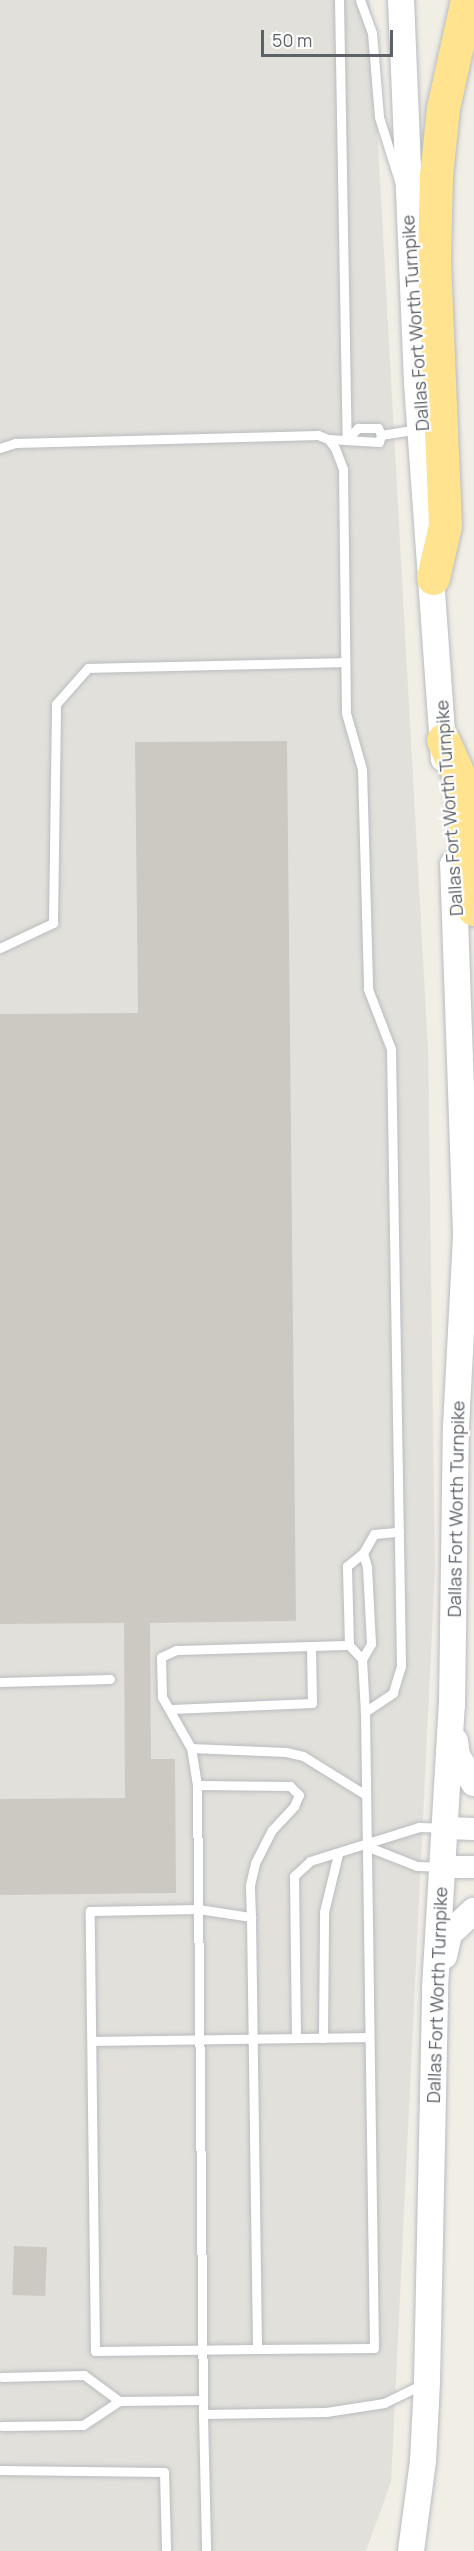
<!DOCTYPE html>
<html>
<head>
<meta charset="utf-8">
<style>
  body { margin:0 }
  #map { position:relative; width:474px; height:2551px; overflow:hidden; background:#f1eee6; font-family:Manrope,sans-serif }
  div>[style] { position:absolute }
  .industrial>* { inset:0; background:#e2e0da }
  .building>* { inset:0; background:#ccc9c3; transform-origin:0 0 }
  .roads { filter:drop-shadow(0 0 2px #b8bcc0) drop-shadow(0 0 2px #b8bcc0) }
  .service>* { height:9px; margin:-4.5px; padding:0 4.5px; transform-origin:4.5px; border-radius:4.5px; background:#fff }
  .tertiary>* { height:22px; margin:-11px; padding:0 11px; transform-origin:11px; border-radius:11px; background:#fff }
  .secondary>* { height:26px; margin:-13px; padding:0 13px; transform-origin:13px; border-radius:13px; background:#fff }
  .motorway>* { height:33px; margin:-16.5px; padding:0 16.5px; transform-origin:16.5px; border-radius:16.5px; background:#ffe38f }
  span { translate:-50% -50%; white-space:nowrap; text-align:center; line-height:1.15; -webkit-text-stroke:4.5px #fff; paint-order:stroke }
  .street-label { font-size:18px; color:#5d6268 }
  .scale { position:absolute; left:261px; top:30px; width:132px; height:27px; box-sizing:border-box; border:3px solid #5d6268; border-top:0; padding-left:8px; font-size:18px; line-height:21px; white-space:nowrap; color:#5d6268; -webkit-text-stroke:4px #fff; paint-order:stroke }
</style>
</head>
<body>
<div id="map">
  <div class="industrial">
    <div style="clip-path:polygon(0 0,370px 0,428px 1050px,435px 1568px,391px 2482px,366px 2551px,0 2551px)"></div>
  </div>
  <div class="building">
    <div style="clip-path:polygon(287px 741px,296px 1621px,150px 1623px,151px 1759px,175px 1759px,176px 1893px,0 1895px,0 1799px,125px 1798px,124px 1623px,0 1624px,0 1014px,138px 1013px,135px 742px)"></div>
    <div style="left:14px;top:2246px;width:33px;height:49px;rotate:2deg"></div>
  </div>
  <div class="roads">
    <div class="service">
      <div style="left:339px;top:0;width:439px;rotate:89deg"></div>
      <div style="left:360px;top:0;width:35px;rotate:70deg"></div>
      <div style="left:372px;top:33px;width:84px;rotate:85.2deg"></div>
      <div style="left:379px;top:117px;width:67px;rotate:72.6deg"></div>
      <div style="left:381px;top:435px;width:38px;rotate:-9deg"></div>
      <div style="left:328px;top:439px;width:51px;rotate:3.4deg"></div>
      <div style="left:379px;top:442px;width:7px;rotate:-74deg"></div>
      <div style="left:347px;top:439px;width:16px;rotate:-45deg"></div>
      <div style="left:358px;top:428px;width:20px"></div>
      <div style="left:378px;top:428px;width:8px;rotate:67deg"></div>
      <div style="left:0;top:448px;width:16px;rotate:-18deg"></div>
      <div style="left:15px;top:443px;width:303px;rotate:-1.5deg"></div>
      <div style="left:318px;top:435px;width:11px;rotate:22deg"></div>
      <div style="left:328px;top:439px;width:11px;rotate:52deg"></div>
      <div style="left:335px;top:448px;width:22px;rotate:69deg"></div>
      <div style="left:343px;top:469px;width:244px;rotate:89.3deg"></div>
      <div style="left:346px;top:713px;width:58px;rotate:74.1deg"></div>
      <div style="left:362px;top:769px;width:220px;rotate:88.4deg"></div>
      <div style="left:368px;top:989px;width:64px;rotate:69deg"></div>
      <div style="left:391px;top:1049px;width:617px;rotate:89.07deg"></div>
      <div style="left:401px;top:1666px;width:28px;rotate:107deg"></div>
      <div style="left:393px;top:1693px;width:34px;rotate:146deg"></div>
      <div style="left:365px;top:1712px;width:636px;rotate:89.19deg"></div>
      <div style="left:374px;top:2348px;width:117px;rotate:179.5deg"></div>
      <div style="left:257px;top:2349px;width:162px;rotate:179.3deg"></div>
      <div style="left:95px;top:2351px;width:440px;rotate:-90.7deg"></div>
      <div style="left:90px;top:1911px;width:108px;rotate:-1.1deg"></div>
      <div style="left:198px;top:1909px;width:54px;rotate:8.6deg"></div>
      <div style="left:251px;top:1917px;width:432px;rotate:89.2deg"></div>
      <div style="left:0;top:948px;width:59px;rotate:-25.3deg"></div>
      <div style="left:53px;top:923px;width:219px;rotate:-89.2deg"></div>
      <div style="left:56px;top:704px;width:48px;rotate:-48.4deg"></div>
      <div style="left:88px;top:668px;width:257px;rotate:-1.3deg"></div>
      <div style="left:363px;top:1553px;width:22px;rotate:-60deg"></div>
      <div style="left:374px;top:1534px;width:25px;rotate:-5deg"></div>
      <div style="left:362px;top:1659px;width:19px;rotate:-133deg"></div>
      <div style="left:349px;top:1645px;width:79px;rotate:-91.5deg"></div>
      <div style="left:347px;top:1566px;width:21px;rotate:-39deg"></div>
      <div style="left:363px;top:1553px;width:15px;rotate:74deg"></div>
      <div style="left:367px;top:1567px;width:77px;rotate:87deg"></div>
      <div style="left:371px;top:1644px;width:17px;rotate:121deg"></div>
      <div style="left:362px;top:1659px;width:53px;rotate:86.8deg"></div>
      <div style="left:0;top:1682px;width:110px;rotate:-1.6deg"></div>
      <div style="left:172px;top:1709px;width:140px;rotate:-2.5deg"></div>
      <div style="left:312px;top:1703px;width:56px;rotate:-91deg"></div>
      <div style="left:191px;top:1748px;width:95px;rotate:2.4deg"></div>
      <div style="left:286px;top:1752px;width:17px;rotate:13deg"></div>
      <div style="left:303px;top:1756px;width:74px;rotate:31.8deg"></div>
      <div style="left:197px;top:1785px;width:37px;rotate:-99deg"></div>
      <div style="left:191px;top:1748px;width:59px;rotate:-119.6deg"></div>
      <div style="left:162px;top:1697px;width:40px;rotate:-91.4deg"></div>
      <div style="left:161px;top:1657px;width:17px;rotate:-25deg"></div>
      <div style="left:176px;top:1650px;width:173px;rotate:-1.7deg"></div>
      <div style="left:366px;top:1846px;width:55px;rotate:21.4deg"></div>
      <div style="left:417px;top:1866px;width:23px;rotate:2deg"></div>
      <div style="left:251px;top:1917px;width:32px;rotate:-92deg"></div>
      <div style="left:250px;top:1885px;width:23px;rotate:-77deg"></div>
      <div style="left:255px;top:1863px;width:37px;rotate:-63deg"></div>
      <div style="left:272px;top:1830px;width:33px;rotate:-47deg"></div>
      <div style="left:294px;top:1806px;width:12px;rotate:-66deg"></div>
      <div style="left:299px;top:1795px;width:13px;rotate:-135deg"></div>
      <div style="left:290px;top:1786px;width:93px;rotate:-179.4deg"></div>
      <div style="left:197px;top:1785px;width:629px;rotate:89.45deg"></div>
      <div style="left:203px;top:2414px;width:123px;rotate:-0.9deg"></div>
      <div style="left:326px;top:2412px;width:59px;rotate:-8.8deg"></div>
      <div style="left:384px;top:2403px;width:46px;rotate:-26deg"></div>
      <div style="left:296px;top:2038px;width:162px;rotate:-90.7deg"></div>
      <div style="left:294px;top:1876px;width:22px;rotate:-43deg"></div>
      <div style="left:310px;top:1861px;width:114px;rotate:-17.3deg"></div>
      <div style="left:419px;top:1827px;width:24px;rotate:2deg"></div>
      <div style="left:323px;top:2038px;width:126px;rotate:-89.5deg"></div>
      <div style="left:324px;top:1912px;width:60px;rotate:-76.4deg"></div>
      <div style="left:92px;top:2041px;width:277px;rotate:-0.8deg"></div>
      <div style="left:2px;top:2377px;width:82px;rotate:-1.4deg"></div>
      <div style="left:84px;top:2375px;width:44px;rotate:36.6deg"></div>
      <div style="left:119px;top:2401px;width:84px;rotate:-0.7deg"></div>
      <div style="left:203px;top:2414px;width:137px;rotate:88.7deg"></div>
      <div style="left:2px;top:2426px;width:81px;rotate:-0.7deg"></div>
      <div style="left:83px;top:2425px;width:43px;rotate:-33.7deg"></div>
      <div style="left:0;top:2470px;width:164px;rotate:0.7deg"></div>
      <div style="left:164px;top:2472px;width:79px;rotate:88.5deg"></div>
    </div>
    <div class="tertiary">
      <div style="left:445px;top:1828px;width:29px;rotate:2deg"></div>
      <div style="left:443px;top:1867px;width:31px"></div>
    </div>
    <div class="secondary">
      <div style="left:401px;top:0;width:383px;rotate:87.6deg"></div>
      <div style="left:417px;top:383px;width:377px;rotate:85.9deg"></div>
      <div style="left:455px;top:1741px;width:15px;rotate:82deg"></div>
      <div style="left:457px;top:1756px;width:32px;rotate:58deg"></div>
      <div style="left:444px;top:1956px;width:23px;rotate:-77deg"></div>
      <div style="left:449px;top:1934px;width:34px;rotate:-43deg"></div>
      <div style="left:411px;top:2551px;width:91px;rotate:-82.4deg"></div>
      <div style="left:423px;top:2461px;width:80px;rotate:-87.1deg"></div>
      <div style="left:427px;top:2381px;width:393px;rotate:-88.8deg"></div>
      <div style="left:435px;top:1988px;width:284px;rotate:-86.6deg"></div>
      <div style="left:452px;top:1705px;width:278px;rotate:-89.2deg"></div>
      <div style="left:456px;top:1427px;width:194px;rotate:-87deg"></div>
      <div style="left:466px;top:1233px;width:369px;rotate:-92deg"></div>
    </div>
    <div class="motorway">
      <div style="left:433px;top:578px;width:54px;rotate:-77.2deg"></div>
      <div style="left:445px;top:525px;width:267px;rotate:-92.4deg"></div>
      <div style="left:434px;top:258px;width:82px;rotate:-88.6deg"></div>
      <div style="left:436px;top:176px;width:68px;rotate:-84.1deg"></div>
      <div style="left:443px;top:108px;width:111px;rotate:-77.5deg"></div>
      <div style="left:443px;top:740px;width:42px;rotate:65.9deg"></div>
      <div style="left:460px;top:778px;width:132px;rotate:83.9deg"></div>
    </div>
  </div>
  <div class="street-label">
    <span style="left:415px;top:323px;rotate:-94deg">Dallas Fort Worth Turnpike</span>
    <span style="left:449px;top:808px;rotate:-94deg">Dallas Fort Worth Turnpike</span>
    <span style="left:456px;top:1509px;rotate:-89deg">Dallas Fort Worth Turnpike</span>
    <span style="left:437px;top:1995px;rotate:-88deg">Dallas Fort Worth Turnpike</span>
  </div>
  <div class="scale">50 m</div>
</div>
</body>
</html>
